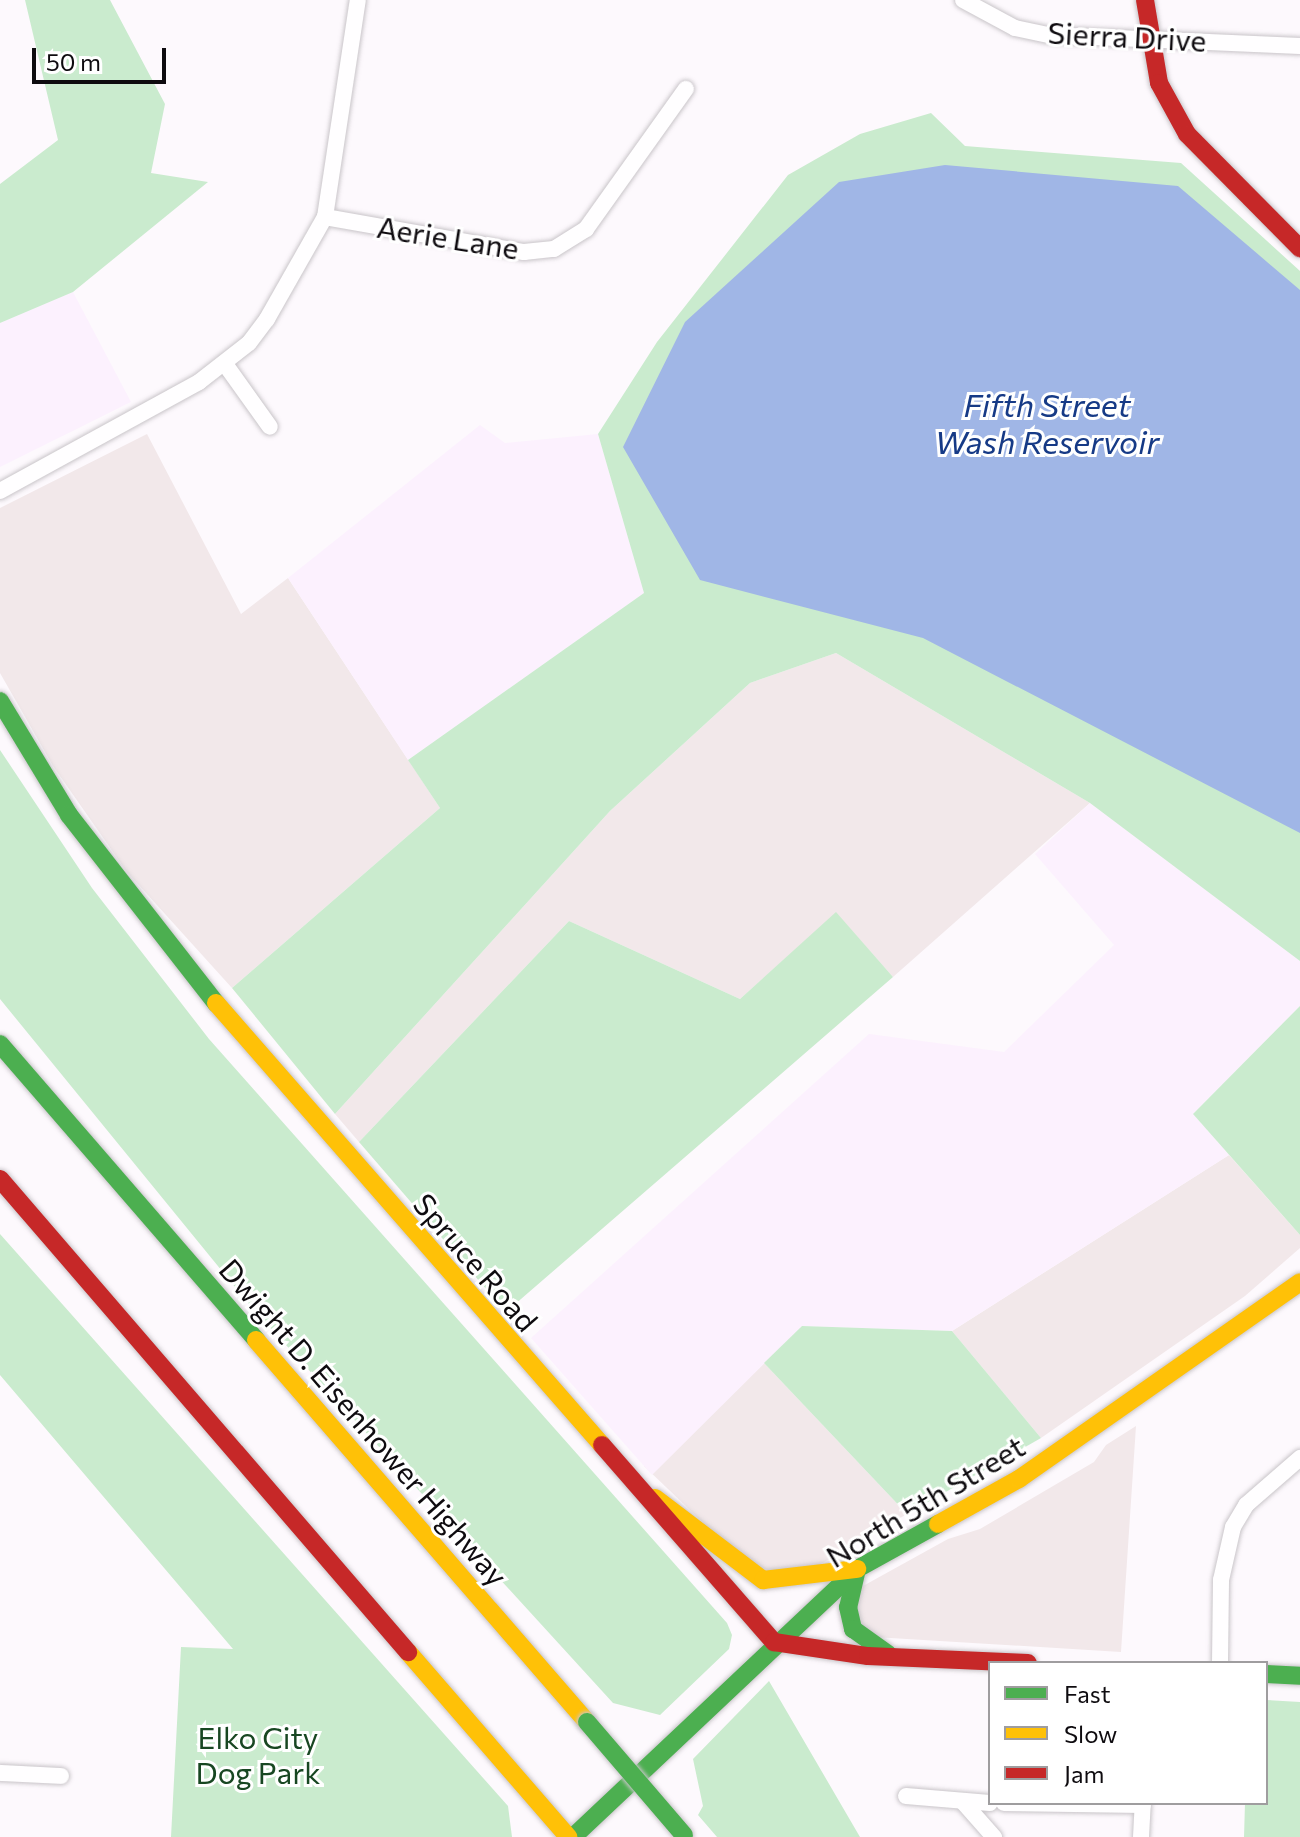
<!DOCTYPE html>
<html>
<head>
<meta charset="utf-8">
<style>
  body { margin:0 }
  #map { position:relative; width:1300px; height:1837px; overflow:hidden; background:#fdf9fd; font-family:Commissioner,sans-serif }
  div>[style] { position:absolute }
  .commercial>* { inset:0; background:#f2e8ea }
  .built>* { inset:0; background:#fcf1fe }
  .green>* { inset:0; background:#caebce }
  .water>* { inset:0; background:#a0b6e6 }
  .roads { filter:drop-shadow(0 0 2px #c9c5c9) drop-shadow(0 0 2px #c9c5c9) }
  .street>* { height:16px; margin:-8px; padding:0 8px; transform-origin:8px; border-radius:8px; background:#fffeff }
  .fast>* { height:18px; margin:-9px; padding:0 9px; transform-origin:9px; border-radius:9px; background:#4caf50 }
  .slow>* { height:18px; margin:-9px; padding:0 9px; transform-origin:9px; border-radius:9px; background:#ffc107 }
  .jam>* { height:18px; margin:-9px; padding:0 9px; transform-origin:9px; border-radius:9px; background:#c62828 }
  .bridges { filter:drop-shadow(0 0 2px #c9c5c9) drop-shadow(0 0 2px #c9c5c9) }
  .fast-bridge>* { height:18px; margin:-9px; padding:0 9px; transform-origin:9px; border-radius:9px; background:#4caf50 }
  span { translate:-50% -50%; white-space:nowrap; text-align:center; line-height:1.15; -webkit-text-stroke:6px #fff; paint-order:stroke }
  .street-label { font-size:30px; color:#0e0b0f }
  .park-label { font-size:30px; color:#184722 }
  .water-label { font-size:32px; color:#163a86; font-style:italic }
  .legend { position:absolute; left:988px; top:1661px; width:280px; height:144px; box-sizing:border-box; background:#fff; border:2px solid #9f9d9f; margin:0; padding:10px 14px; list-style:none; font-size:24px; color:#0e0b0f }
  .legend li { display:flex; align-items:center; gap:16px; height:40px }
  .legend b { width:40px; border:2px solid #9f9d9f }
  .scale { position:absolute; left:32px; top:48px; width:134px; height:36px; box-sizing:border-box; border:4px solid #0e0b0f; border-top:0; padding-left:10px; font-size:24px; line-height:28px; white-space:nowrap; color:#0e0b0f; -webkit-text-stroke:6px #fff; paint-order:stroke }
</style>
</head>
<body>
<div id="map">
  <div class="commercial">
    <div style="clip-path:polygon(147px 434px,241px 614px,288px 578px,440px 808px,232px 988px,127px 872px,53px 766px,0 673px,0 508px)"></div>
    <div style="clip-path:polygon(836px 653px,1090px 803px,893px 977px,836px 913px,740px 999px,569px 921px,359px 1142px,335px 1114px,610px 811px,750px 683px)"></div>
    <div style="clip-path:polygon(1229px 1155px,1300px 1235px,1300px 1248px,1245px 1296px,1041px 1438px,952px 1331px)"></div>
    <div style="clip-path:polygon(764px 1363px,907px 1514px,819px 1565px,773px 1571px,757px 1567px,738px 1556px,644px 1466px)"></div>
    <div style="clip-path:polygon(1136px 1426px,1121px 1652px,874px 1637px,859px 1626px,857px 1594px,863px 1586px,948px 1539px,980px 1529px,1094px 1462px,1106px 1445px)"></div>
  </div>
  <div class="built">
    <div style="clip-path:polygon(73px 292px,131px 402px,0 467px,0 323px)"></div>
    <div style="clip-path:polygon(480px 425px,505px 443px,598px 434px,644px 593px,408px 760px,288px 578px)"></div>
    <div style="clip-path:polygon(1090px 803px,1300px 961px,1300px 1006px,1193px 1114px,1229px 1155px,952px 1331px,802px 1326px,652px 1475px,531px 1338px,869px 1034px,1004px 1052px,1114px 945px,1035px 854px)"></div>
  </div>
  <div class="green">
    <div style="clip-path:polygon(25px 0,110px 0,165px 104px,151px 173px,208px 182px,73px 292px,0 323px,0 184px,58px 140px)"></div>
    <div style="clip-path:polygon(931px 113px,965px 146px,1181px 163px,1300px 271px,1300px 961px,1090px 803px,836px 653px,750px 683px,610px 811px,335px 1114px,232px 988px,440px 808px,408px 760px,644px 593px,598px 434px,657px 342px,788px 175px,860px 134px)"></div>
    <div style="clip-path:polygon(0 750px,92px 888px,209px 1039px,727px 1623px,732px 1635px,729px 1649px,660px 1715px,613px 1703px,253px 1309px,0 999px)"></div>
    <div style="clip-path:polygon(836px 912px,893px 977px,506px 1312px,359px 1142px,569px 921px,740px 999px)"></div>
    <div style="clip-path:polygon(1300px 1006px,1300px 1235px,1193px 1114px)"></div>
    <div style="clip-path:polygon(0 1234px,508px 1806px,512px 1837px,171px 1837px,181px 1647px,233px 1649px,0 1375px)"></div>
    <div style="clip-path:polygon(802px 1326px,952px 1331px,1041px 1438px,907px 1514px,764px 1363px)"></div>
    <div style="clip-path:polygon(769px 1681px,860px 1837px,717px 1837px,698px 1815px,703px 1806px,693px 1759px)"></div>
    <div style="clip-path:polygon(1266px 1700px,1300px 1702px,1300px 1837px,1244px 1837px,1245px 1803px,1266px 1803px)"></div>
  </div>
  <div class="water">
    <div style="clip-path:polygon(945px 165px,1178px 186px,1300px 290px,1300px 833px,923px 638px,700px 580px,623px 447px,685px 322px,839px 182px)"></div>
  </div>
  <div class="roads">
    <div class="street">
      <div style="left:963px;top:0;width:59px;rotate:28.3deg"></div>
      <div style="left:1015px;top:28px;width:35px;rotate:12deg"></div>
      <div style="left:1049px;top:35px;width:251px;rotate:2.5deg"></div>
      <div style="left:325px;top:217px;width:202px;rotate:10deg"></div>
      <div style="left:524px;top:252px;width:30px;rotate:-6deg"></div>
      <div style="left:554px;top:249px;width:38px;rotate:-32deg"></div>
      <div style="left:586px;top:229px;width:172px;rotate:-54.5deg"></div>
      <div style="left:225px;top:364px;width:77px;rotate:54.5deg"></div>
      <div style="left:0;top:491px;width:227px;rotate:-28.7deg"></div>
      <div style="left:199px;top:382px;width:63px;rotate:-38deg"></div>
      <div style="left:249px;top:343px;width:30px;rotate:-53deg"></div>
      <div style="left:267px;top:319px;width:117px;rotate:-60.4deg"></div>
      <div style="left:325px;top:217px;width:219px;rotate:-81.4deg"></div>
      <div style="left:1220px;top:1663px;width:83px;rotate:-89.3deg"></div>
      <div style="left:1221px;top:1580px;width:54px;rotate:-77.2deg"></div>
      <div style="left:1233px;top:1527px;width:26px;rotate:-59deg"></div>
      <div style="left:1246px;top:1505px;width:72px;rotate:-41deg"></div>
      <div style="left:0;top:1773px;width:61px;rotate:2.8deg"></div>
      <div style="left:906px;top:1796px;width:84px;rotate:4.8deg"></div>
      <div style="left:963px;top:1802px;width:47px;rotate:48.5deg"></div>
      <div style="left:1004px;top:1803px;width:139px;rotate:0.8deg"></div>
      <div style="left:1141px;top:1837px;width:34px;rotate:-87deg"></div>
    </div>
    <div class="fast">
      <div style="left:0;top:701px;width:133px;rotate:58.8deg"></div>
      <div style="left:69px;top:815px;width:239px;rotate:52deg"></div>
      <div style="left:0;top:1044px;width:391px;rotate:49.1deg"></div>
      <div style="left:857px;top:1569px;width:39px;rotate:103deg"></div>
      <div style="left:848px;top:1607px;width:23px;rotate:77deg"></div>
      <div style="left:853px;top:1629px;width:43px;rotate:35.5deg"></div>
      <div style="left:1266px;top:1674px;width:34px;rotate:3deg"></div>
      <div style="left:573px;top:1837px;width:390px;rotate:-43.3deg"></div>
      <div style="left:857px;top:1569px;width:93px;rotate:-29.1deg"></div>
    </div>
    <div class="slow">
      <div style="left:216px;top:1003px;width:587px;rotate:48.87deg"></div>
      <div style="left:256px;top:1340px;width:505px;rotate:49.09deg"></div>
      <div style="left:655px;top:1498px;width:136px;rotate:37.2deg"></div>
      <div style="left:763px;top:1580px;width:95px;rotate:-6.7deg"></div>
      <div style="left:938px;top:1524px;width:93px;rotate:-29.1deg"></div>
      <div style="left:1019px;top:1479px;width:343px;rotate:-35deg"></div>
      <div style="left:408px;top:1652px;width:245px;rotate:49.1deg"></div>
    </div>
    <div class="jam">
      <div style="left:1145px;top:0;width:84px;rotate:80.4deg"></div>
      <div style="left:1159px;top:83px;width:58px;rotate:61.2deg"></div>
      <div style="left:1187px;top:134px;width:161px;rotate:45.3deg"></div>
      <div style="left:0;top:1179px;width:625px;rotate:49.22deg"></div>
      <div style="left:602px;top:1445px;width:262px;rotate:48.9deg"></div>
      <div style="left:774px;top:1642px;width:95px;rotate:8.5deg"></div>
      <div style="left:868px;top:1656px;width:160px;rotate:2.5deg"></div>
    </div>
  </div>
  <div class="bridges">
    <div class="fast-bridge">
      <div style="left:587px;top:1722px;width:149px;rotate:49.4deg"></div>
    </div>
  </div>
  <div class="street-label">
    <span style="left:1127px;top:36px;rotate:3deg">Sierra Drive</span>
    <span style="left:448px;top:237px;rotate:9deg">Aerie Lane</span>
    <span style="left:476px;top:1262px;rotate:49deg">Spruce Road</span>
    <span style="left:364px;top:1422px;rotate:49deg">Dwight D. Eisenhower Highway</span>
    <span style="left:925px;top:1501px;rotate:-31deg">North 5th Street</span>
  </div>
  <div class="park-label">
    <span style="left:258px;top:1754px">Elko City<br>Dog Park</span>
  </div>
  <div class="water-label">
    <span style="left:1047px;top:423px">Fifth Street<br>Wash Reservoir</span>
  </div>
  <ul class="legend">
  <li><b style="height:10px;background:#4caf50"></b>Fast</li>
  <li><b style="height:10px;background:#ffc107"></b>Slow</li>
  <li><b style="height:10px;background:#c62828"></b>Jam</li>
  </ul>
  <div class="scale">50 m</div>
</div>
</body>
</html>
